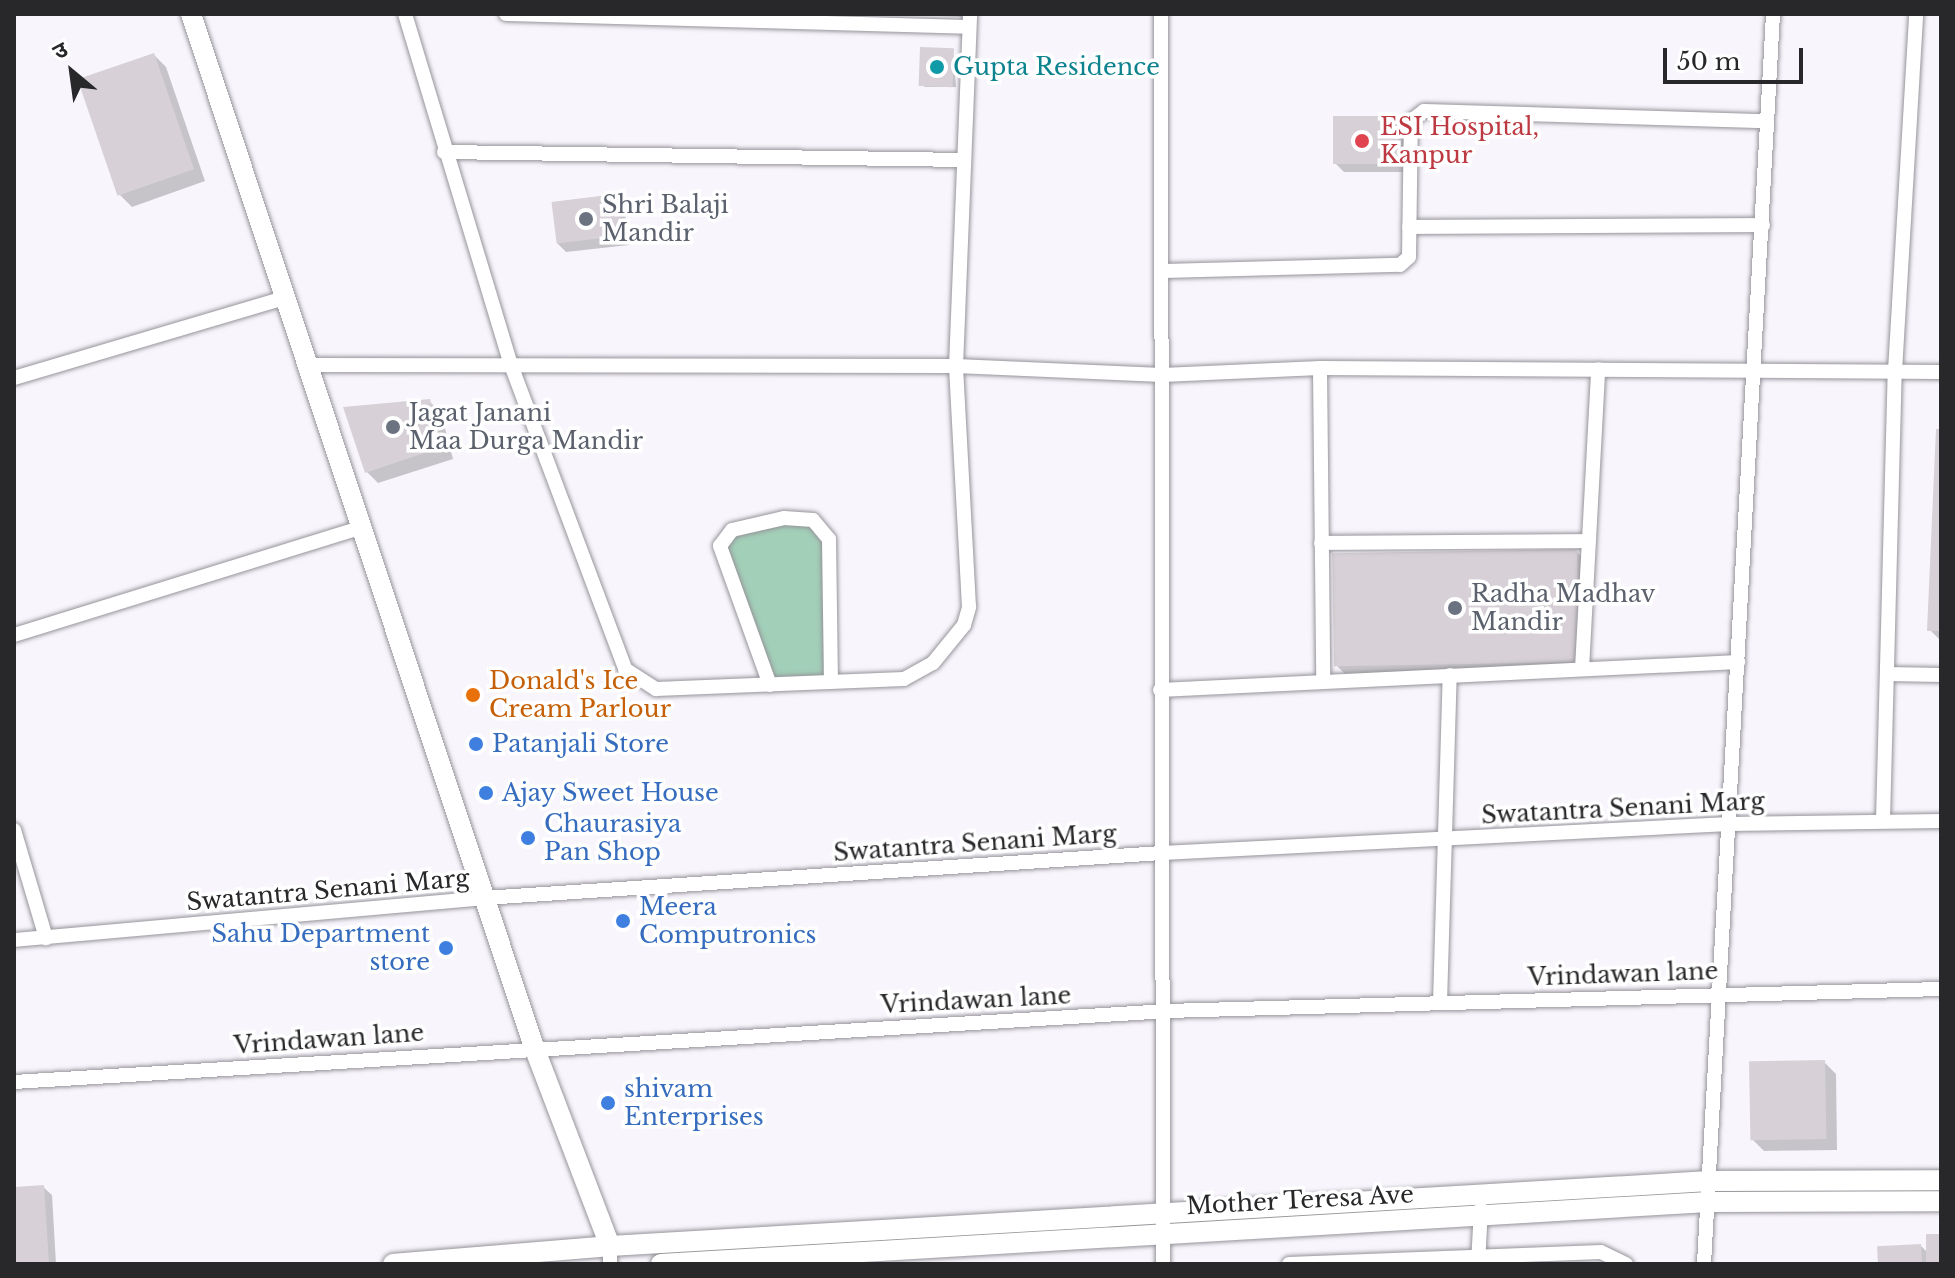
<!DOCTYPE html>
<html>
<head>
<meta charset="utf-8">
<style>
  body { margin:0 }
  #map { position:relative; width:1955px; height:1278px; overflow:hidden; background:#f8f5fc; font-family:"Libre Baskerville","Noto Sans Devanagari",serif }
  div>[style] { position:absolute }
  .green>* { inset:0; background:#a2cfb8 }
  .shadow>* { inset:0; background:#0003 }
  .building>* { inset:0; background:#d7d1d7; transform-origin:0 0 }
  .roads { filter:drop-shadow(0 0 2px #96949a) drop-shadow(0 0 2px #96949a) }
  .street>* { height:14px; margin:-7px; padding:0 7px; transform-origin:7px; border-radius:7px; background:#fff }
  .secondary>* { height:20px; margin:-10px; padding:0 10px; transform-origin:10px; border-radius:10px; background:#fff }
  .dots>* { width:22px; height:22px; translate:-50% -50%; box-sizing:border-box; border:4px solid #fff; border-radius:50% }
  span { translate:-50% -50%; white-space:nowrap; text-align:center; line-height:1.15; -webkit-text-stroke:7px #fff; paint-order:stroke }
  .culture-label { font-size:24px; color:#0d838f }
  .left { translate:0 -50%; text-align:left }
  .health-label { font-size:24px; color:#be3a42 }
  .worship-label { font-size:24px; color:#5b616d }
  .food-label { font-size:24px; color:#c56008 }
  .shop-label { font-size:24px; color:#366cbe }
  .right { translate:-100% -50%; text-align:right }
  .street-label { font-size:24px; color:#28272a }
  .frame { position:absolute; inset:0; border:16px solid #28272a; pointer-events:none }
  .north { position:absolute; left:32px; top:32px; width:80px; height:80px; -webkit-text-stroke:6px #fff; paint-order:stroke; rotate:331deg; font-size:22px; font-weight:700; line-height:32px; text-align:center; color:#28272a }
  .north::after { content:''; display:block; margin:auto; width:28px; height:36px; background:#28272a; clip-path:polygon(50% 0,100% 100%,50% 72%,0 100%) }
  .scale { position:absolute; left:1663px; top:48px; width:140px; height:36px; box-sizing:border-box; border:4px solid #28272a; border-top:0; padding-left:10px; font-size:24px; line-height:28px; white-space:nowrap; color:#28272a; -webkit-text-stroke:6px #fff; paint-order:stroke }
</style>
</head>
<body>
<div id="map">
  <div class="green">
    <div style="clip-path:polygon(784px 522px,808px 523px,827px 541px,828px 679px,772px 682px,725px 548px,726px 540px)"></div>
  </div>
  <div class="shadow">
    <div style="clip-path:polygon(890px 14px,962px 14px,962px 17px)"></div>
    <div style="clip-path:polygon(953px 50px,956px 87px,925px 87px,923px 85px)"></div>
    <div style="clip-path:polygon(154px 55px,166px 67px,205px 181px,132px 207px,120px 195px)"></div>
    <div style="clip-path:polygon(1397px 118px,1406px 127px,1406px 172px,1344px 172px,1335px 163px)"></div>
    <div style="clip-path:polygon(616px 196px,624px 205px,629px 245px,566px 252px,557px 243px)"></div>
    <div style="clip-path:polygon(429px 401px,441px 413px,453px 459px,378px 483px,366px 471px)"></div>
    <div style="clip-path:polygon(1941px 431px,1941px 641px,1930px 630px)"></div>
    <div style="clip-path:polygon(1576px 551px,1588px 563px,1589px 673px,1348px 677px,1336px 665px)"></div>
    <div style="clip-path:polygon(1824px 1062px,1836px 1074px,1837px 1150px,1764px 1151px,1752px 1139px)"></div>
    <div style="clip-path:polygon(43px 1187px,52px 1195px,56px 1264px,14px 1264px,14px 1189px)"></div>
    <div style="clip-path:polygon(1941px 1236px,1941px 1264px,1879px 1264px,1921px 1246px,1929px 1254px)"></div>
  </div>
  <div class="building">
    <div style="left:920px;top:47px;width:34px;height:39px;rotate:2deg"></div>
    <div style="left:154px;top:53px;width:123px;height:81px;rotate:71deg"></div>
    <div style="left:1333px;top:116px;width:65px;height:48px"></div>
    <div style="left:616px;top:194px;width:42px;height:65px;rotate:83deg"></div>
    <div style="clip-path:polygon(430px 399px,442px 447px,365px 473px,343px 407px)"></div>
    <div style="clip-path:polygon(1936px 429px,1941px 429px,1941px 631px,1927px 631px)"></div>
    <div style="left:1577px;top:549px;width:113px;height:245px;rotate:89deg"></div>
    <div style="left:1825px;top:1060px;width:79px;height:76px;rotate:89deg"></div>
    <div style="clip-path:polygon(44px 1185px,49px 1264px,14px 1264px,14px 1187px)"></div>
    <div style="left:1926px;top:1234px;width:15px;height:30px"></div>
    <div style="left:1921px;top:1244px;width:20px;height:44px;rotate:87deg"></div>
  </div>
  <div class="roads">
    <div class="street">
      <div style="left:405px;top:14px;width:367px;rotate:73.2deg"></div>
      <div style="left:511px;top:365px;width:325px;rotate:69.4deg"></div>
      <div style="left:625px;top:669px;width:37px;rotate:33deg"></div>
      <div style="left:656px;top:689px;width:248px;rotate:-2.3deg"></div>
      <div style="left:904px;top:679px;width:33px;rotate:-29deg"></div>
      <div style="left:933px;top:663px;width:49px;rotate:-50.8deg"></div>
      <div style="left:964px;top:625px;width:19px;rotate:-74deg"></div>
      <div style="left:969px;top:607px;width:241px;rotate:-93.1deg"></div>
      <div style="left:956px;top:366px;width:352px;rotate:-87.7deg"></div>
      <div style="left:506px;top:14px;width:463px;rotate:1.6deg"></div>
      <div style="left:1161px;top:14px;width:1250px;rotate:89.91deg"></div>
      <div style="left:444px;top:152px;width:520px;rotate:0.88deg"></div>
      <div style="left:1409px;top:227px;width:354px;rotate:-0.3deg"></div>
      <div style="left:1164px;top:271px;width:236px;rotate:-1.5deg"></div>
      <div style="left:1400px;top:265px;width:12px;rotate:-42deg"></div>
      <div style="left:1409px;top:257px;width:136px;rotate:-89.2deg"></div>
      <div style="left:1411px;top:121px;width:16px;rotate:-38deg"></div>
      <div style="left:1424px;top:111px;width:343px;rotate:1.7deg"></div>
      <div style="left:306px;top:365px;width:650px;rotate:0.09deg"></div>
      <div style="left:956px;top:366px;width:206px;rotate:2.5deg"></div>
      <div style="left:1162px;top:375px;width:158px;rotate:-2.5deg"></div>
      <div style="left:1320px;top:368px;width:621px;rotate:0.37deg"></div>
      <div style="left:1320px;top:368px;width:312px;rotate:89.4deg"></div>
      <div style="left:14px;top:378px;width:282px;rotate:-16.5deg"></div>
      <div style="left:1321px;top:543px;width:268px;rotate:-0.4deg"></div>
      <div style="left:14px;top:635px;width:362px;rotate:-17.2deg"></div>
      <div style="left:1582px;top:669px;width:300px;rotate:-86.9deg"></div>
      <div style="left:1887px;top:674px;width:54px;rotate:1.1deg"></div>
      <div style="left:770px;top:685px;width:148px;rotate:-109.8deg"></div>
      <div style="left:720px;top:546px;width:20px;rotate:-53deg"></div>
      <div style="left:732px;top:530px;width:53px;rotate:-13deg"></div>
      <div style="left:784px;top:518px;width:29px;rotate:4deg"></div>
      <div style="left:813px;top:520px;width:25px;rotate:50deg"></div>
      <div style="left:829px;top:539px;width:143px;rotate:89.2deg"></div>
      <div style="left:1160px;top:690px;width:579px;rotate:-2.77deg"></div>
      <div style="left:1883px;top:820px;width:449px;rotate:-88.5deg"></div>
      <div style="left:1895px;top:371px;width:358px;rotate:-86.6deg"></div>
      <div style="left:14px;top:830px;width:113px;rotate:73.5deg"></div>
      <div style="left:14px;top:940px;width:472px;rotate:-5.1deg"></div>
      <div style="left:484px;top:898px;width:679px;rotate:-3.8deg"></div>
      <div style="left:1162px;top:853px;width:568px;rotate:-2.93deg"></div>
      <div style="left:1729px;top:824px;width:212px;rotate:-0.8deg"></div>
      <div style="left:1440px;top:1003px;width:328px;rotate:-88.3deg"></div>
      <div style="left:14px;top:1082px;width:1155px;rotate:-3.52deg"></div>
      <div style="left:1167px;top:1011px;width:774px;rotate:-1.63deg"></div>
      <div style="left:610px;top:1246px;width:18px;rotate:90deg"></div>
      <div style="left:1289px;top:1264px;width:312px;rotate:-2.2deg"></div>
      <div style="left:1601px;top:1252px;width:28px;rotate:26deg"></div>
      <div style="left:1478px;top:1264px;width:55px;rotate:-86.9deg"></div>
      <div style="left:1704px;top:1264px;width:1252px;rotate:-86.84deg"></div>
    </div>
    <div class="secondary">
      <div style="left:191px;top:14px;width:1088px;rotate:71.63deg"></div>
      <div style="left:534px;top:1047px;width:213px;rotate:69.1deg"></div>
      <div style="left:393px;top:1264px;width:218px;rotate:-4.7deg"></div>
      <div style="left:610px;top:1246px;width:1101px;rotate:-3.38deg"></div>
      <div style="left:1709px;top:1181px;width:232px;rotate:-0.2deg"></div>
      <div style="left:661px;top:1264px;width:1049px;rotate:-3.39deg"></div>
      <div style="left:1708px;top:1202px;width:233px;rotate:-0.2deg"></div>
    </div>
  </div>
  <div class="dots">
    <div style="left:937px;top:67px;background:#0f9aa8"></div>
    <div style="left:1362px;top:141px;background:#e0444e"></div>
    <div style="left:586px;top:219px;background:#6b7280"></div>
    <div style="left:393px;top:427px;background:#6b7280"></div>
    <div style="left:1455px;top:608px;background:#6b7280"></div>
    <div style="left:473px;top:695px;background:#e8710a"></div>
    <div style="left:476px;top:744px;background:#3f7fe0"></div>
    <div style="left:486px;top:793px;background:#3f7fe0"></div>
    <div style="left:528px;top:838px;background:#3f7fe0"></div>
    <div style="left:623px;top:921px;background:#3f7fe0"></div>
    <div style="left:446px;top:948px;background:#3f7fe0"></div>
    <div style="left:608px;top:1103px;background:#3f7fe0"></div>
  </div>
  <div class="culture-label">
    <span class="left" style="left:953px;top:67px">Gupta Residence</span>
  </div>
  <div class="health-label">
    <span class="left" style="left:1380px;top:141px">ESI Hospital,<br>Kanpur</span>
  </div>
  <div class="worship-label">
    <span class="left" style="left:602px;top:219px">Shri Balaji<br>Mandir</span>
    <span class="left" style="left:409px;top:427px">Jagat Janani<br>Maa Durga Mandir</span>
    <span class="left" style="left:1471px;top:608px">Radha Madhav<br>Mandir</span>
  </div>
  <div class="food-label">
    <span class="left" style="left:489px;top:695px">Donald's Ice<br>Cream Parlour</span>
  </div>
  <div class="shop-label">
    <span class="left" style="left:492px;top:744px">Patanjali Store</span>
    <span class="left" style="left:502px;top:793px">Ajay Sweet House</span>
    <span class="left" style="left:544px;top:838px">Chaurasiya<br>Pan Shop</span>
    <span class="left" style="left:639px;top:921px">Meera<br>Computronics</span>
    <span class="right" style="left:430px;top:948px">Sahu Department<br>store</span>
    <span class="left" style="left:624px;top:1103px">shivam<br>Enterprises</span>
  </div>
  <div class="street-label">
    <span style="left:1623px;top:808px;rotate:-3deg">Swatantra Senani Marg</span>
    <span style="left:975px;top:843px;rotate:-4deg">Swatantra Senani Marg</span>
    <span style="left:328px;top:890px;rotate:-5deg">Swatantra Senani Marg</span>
    <span style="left:1623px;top:974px;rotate:-2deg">Vrindawan lane</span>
    <span style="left:976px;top:1000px;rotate:-3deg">Vrindawan lane</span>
    <span style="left:329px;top:1039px;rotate:-4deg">Vrindawan lane</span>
    <span style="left:1300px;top:1200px;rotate:-3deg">Mother Teresa Ave</span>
  </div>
  <div class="frame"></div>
  <div class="north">उ</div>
  <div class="scale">50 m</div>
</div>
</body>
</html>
